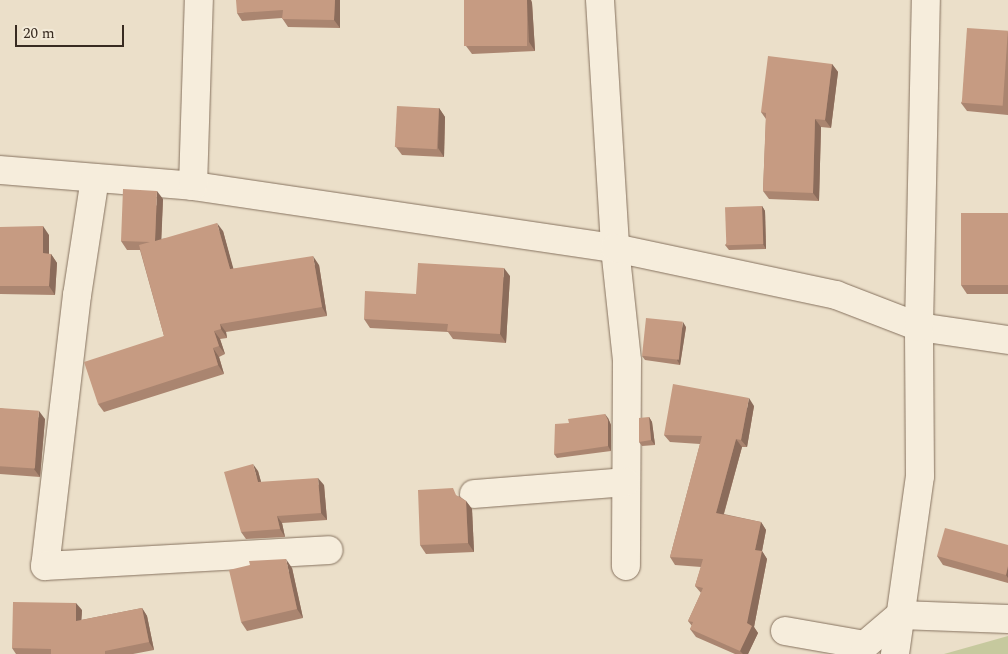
<!DOCTYPE html>
<html>
<head>
<meta charset="utf-8">
<style>
  body { margin:0 }
  #map { position:relative; width:1008px; height:654px; overflow:hidden; background:#ebdfc9; font-family:Spectral,serif }
  div>[style] { position:absolute }
  .green>* { inset:0; background:#c6c99e }
  .roads { filter:drop-shadow(0 0 1px #86725f) drop-shadow(0 0 1px #86725f) }
  .minor>* { height:28px; margin:-14px; padding:0 14px; transform-origin:14px; border-radius:14px; background:#f6eddc }
  .wall>* { inset:0; background:#aa8570 }
  .shaded-wall>* { inset:0; background:#8b6c5b }
  .building>* { inset:0; background:#c69b82; transform-origin:0 0 }
  span { translate:-50% -50%; white-space:nowrap; text-align:center; line-height:1.15; -webkit-text-stroke:4.5px #f3ead8; paint-order:stroke }
  .scale { position:absolute; left:15px; top:25px; width:109px; height:22px; box-sizing:border-box; border:2px solid #382b21; border-top:0; padding-left:6px; font-size:15px; line-height:18px; white-space:nowrap; color:#382b21; -webkit-text-stroke:4px #f3ead8; paint-order:stroke }
</style>
</head>
<body>
<div id="map">
  <div class="green">
    <div style="clip-path:polygon(1008px 636px,1008px 654px,944px 654px)"></div>
  </div>
  <div class="roads">
    <div class="minor">
      <div style="left:600px;top:0;width:248px;rotate:86.5deg"></div>
      <div style="left:615px;top:248px;width:114px;rotate:83.9deg"></div>
      <div style="left:627px;top:361px;width:205px;rotate:90.3deg"></div>
      <div style="left:0;top:170px;width:194px;rotate:4.7deg"></div>
      <div style="left:193px;top:186px;width:427px;rotate:8.4deg"></div>
      <div style="left:615px;top:248px;width:226px;rotate:12deg"></div>
      <div style="left:836px;top:295px;width:89px;rotate:21.1deg"></div>
      <div style="left:919px;top:327px;width:90px;rotate:8.3deg"></div>
      <div style="left:95px;top:178px;width:118px;rotate:98.7deg"></div>
      <div style="left:77px;top:295px;width:273px;rotate:96.7deg"></div>
      <div style="left:45px;top:566px;width:284px;rotate:-3.2deg"></div>
      <div style="left:193px;top:186px;width:186px;rotate:-88.2deg"></div>
      <div style="left:474px;top:494px;width:152px;rotate:-4.5deg"></div>
      <div style="left:785px;top:631px;width:81px;rotate:9.9deg"></div>
      <div style="left:865px;top:645px;width:46px;rotate:-40.6deg"></div>
      <div style="left:900px;top:615px;width:108px;rotate:2.1deg"></div>
      <div style="left:895px;top:654px;width:180px;rotate:-82deg"></div>
      <div style="left:920px;top:476px;width:149px;rotate:-90.4deg"></div>
      <div style="left:919px;top:327px;width:327px;rotate:-88.8deg"></div>
    </div>
  </div>
  <div class="wall">
    <div style="clip-path:polygon(340px 0,340px 28px,288px 27px,282px 18px,242px 21px,237px 13px)"></div>
    <div style="clip-path:polygon(464px 0,531px 0,532px 3px,535px 51px,472px 54px,466px 46px)"></div>
    <div style="clip-path:polygon(1008px 31px,1008px 115px,967px 111px,961px 103px)"></div>
    <div style="clip-path:polygon(832px 64px,838px 72px,831px 128px,821px 127px,819px 201px,769px 199px,763px 191px,766px 119px,761px 112px)"></div>
    <div style="clip-path:polygon(439px 108px,445px 117px,444px 157px,402px 155px,396px 147px)"></div>
    <div style="clip-path:polygon(163px 199px,161px 239px,223px 231px,233px 269px,319px 265px,327px 316px,226px 332px,227px 338px,220px 339px,225px 354px,219px 357px,224px 374px,104px 412px,98px 404px,164px 336px,140px 250px,127px 250px,121px 241px)"></div>
    <div style="clip-path:polygon(762px 206px,765px 211px,766px 249px,729px 250px,725px 245px)"></div>
    <div style="clip-path:polygon(1008px 213px,1008px 294px,967px 294px,961px 285px)"></div>
    <div style="clip-path:polygon(0 227px,49px 235px,49px 254px,51px 254px,57px 263px,55px 295px,0 294px)"></div>
    <div style="clip-path:polygon(510px 276px,506px 343px,453px 339px,448px 332px,370px 328px,364px 319px,416px 294px)"></div>
    <div style="clip-path:polygon(686px 327px,680px 365px,645px 360px,642px 356px)"></div>
    <div style="clip-path:polygon(754px 406px,747px 447px,742px 447px,724px 514px,761px 522px,766px 530px,762px 551px,767px 559px,754px 627px,758px 633px,748px 654px,735px 654px,696px 637px,690px 629px,692px 626px,688px 621px,701px 593px,695px 586px,701px 567px,675px 565px,670px 557px,700px 444px,670px 442px,664px 435px)"></div>
    <div style="clip-path:polygon(0 408px,45px 419px,40px 477px,0 474px)"></div>
    <div style="clip-path:polygon(649px 417px,652px 422px,655px 445px,642px 446px,639px 442px)"></div>
    <div style="clip-path:polygon(608px 418px,611px 425px,611px 451px,557px 458px,554px 454px)"></div>
    <div style="clip-path:polygon(258px 471px,261px 482px,324px 485px,327px 520px,282px 523px,285px 537px,246px 539px,241px 532px)"></div>
    <div style="clip-path:polygon(459px 496px,466px 501px,472px 509px,474px 552px,426px 554px,420px 545px)"></div>
    <div style="clip-path:polygon(1008px 545px,1008px 583px,943px 565px,937px 556px)"></div>
    <div style="clip-path:polygon(292px 568px,303px 618px,247px 631px,241px 622px)"></div>
    <div style="clip-path:polygon(142px 608px,147px 616px,154px 650px,133px 654px,16px 654px,12px 648px,82px 610px,81px 620px)"></div>
  </div>
  <div class="shaded-wall">
    <div style="clip-path:polygon(335px 0,340px 0,340px 28px,334px 20px)"></div>
    <div style="clip-path:polygon(527px 0,531px 0,532px 3px,535px 51px,529px 42px)"></div>
    <div style="clip-path:polygon(832px 64px,838px 72px,831px 128px,825px 120px)"></div>
    <div style="clip-path:polygon(439px 108px,445px 117px,444px 157px,438px 148px)"></div>
    <div style="clip-path:polygon(815px 119px,821px 127px,819px 201px,813px 193px)"></div>
    <div style="clip-path:polygon(157px 191px,163px 199px,161px 249px,155px 241px)"></div>
    <div style="clip-path:polygon(762px 206px,765px 211px,766px 249px,763px 244px)"></div>
    <div style="clip-path:polygon(217px 223px,223px 231px,236px 278px,230px 269px)"></div>
    <div style="clip-path:polygon(43px 226px,49px 235px,49px 262px,43px 253px)"></div>
    <div style="clip-path:polygon(51px 254px,57px 263px,55px 295px,49px 286px)"></div>
    <div style="clip-path:polygon(313px 256px,319px 265px,327px 316px,322px 307px)"></div>
    <div style="clip-path:polygon(504px 268px,510px 276px,506px 343px,500px 334px)"></div>
    <div style="clip-path:polygon(683px 322px,686px 327px,680px 365px,677px 360px)"></div>
    <div style="clip-path:polygon(220px 324px,226px 332px,227px 338px,221px 329px)"></div>
    <div style="clip-path:polygon(214px 331px,220px 339px,225px 354px,219px 346px)"></div>
    <div style="clip-path:polygon(213px 348px,219px 357px,224px 374px,218px 365px)"></div>
    <div style="clip-path:polygon(749px 398px,754px 406px,747px 447px,741px 440px)"></div>
    <div style="clip-path:polygon(39px 411px,45px 419px,40px 477px,34px 469px)"></div>
    <div style="clip-path:polygon(605px 414px,608px 418px,611px 425px,611px 451px,608px 446px)"></div>
    <div style="clip-path:polygon(649px 417px,652px 422px,655px 445px,651px 440px)"></div>
    <div style="clip-path:polygon(736px 439px,742px 447px,722px 520px,716px 513px)"></div>
    <div style="clip-path:polygon(253px 464px,258px 471px,263px 489px,258px 482px)"></div>
    <div style="clip-path:polygon(318px 478px,324px 485px,327px 520px,321px 513px)"></div>
    <div style="clip-path:polygon(466px 501px,472px 509px,474px 552px,468px 543px)"></div>
    <div style="clip-path:polygon(277px 516px,282px 523px,285px 537px,280px 529px)"></div>
    <div style="clip-path:polygon(761px 522px,766px 530px,762px 551px,767px 559px,754px 627px,758px 633px,748px 654px,743px 654px,740px 651px,747px 623px,755px 550px)"></div>
    <div style="clip-path:polygon(286px 559px,292px 568px,303px 618px,297px 609px)"></div>
    <div style="clip-path:polygon(1008px 566px,1008px 578px,1006px 575px)"></div>
    <div style="clip-path:polygon(76px 603px,82px 610px,81px 629px,76px 621px)"></div>
    <div style="clip-path:polygon(142px 608px,147px 616px,154px 650px,149px 642px)"></div>
  </div>
  <div class="building">
    <div style="clip-path:polygon(236px 0,335px 0,334px 20px,282px 19px,283px 10px,237px 13px)"></div>
    <div style="left:464px;top:0;width:63px;height:46px"></div>
    <div style="left:967px;top:28px;width:41px;height:75px;rotate:4deg"></div>
    <div style="clip-path:polygon(768px 56px,832px 64px,825px 120px,815px 119px,813px 193px,763px 191px,766px 113px,761px 112px)"></div>
    <div style="left:397px;top:106px;width:42px;height:41px;rotate:3deg"></div>
    <div style="clip-path:polygon(123px 189px,157px 191px,155px 241px,217px 223px,230px 269px,313px 256px,322px 307px,220px 324px,221px 329px,214px 331px,219px 346px,213px 348px,218px 365px,98px 404px,84px 362px,164px 336px,139px 245px,150px 242px,121px 241px)"></div>
    <div style="left:762px;top:206px;width:38px;height:37px;rotate:88deg"></div>
    <div style="left:961px;top:213px;width:47px;height:72px"></div>
    <div style="clip-path:polygon(43px 226px,43px 253px,51px 254px,49px 286px,0 286px,0 227px)"></div>
    <div style="clip-path:polygon(418px 263px,504px 268px,500px 334px,447px 331px,448px 324px,364px 319px,365px 291px,416px 294px)"></div>
    <div style="left:646px;top:318px;width:37px;height:38px;rotate:6deg"></div>
    <div style="clip-path:polygon(673px 384px,749px 398px,741px 440px,736px 439px,716px 513px,761px 522px,755px 550px,762px 551px,747px 623px,752px 626px,740px 651px,690px 629px,693px 622px,688px 621px,703px 588px,695px 586px,703px 559px,670px 557px,702px 436px,664px 435px)"></div>
    <div style="left:0;top:408px;width:39px;height:58px;rotate:4deg"></div>
    <div style="clip-path:polygon(605px 414px,608px 420px,608px 446px,554px 454px,555px 424px,569px 423px,568px 419px)"></div>
    <div style="clip-path:polygon(649px 417px,651px 440px,639px 442px,639px 418px)"></div>
    <div style="clip-path:polygon(253px 464px,258px 482px,318px 478px,321px 513px,277px 516px,280px 529px,241px 532px,224px 472px)"></div>
    <div style="clip-path:polygon(453px 488px,456px 495px,466px 501px,468px 543px,420px 545px,418px 490px)"></div>
    <div style="clip-path:polygon(945px 528px,1008px 545px,1008px 566px,1006px 575px,937px 556px)"></div>
    <div style="clip-path:polygon(286px 559px,297px 609px,241px 622px,229px 570px,250px 565px,249px 561px)"></div>
    <div style="clip-path:polygon(13px 602px,76px 603px,76px 621px,142px 608px,149px 642px,105px 651px,105px 654px,51px 654px,51px 649px,12px 648px)"></div>
  </div>
  <div class="scale">20 m</div>
</div>
</body>
</html>
